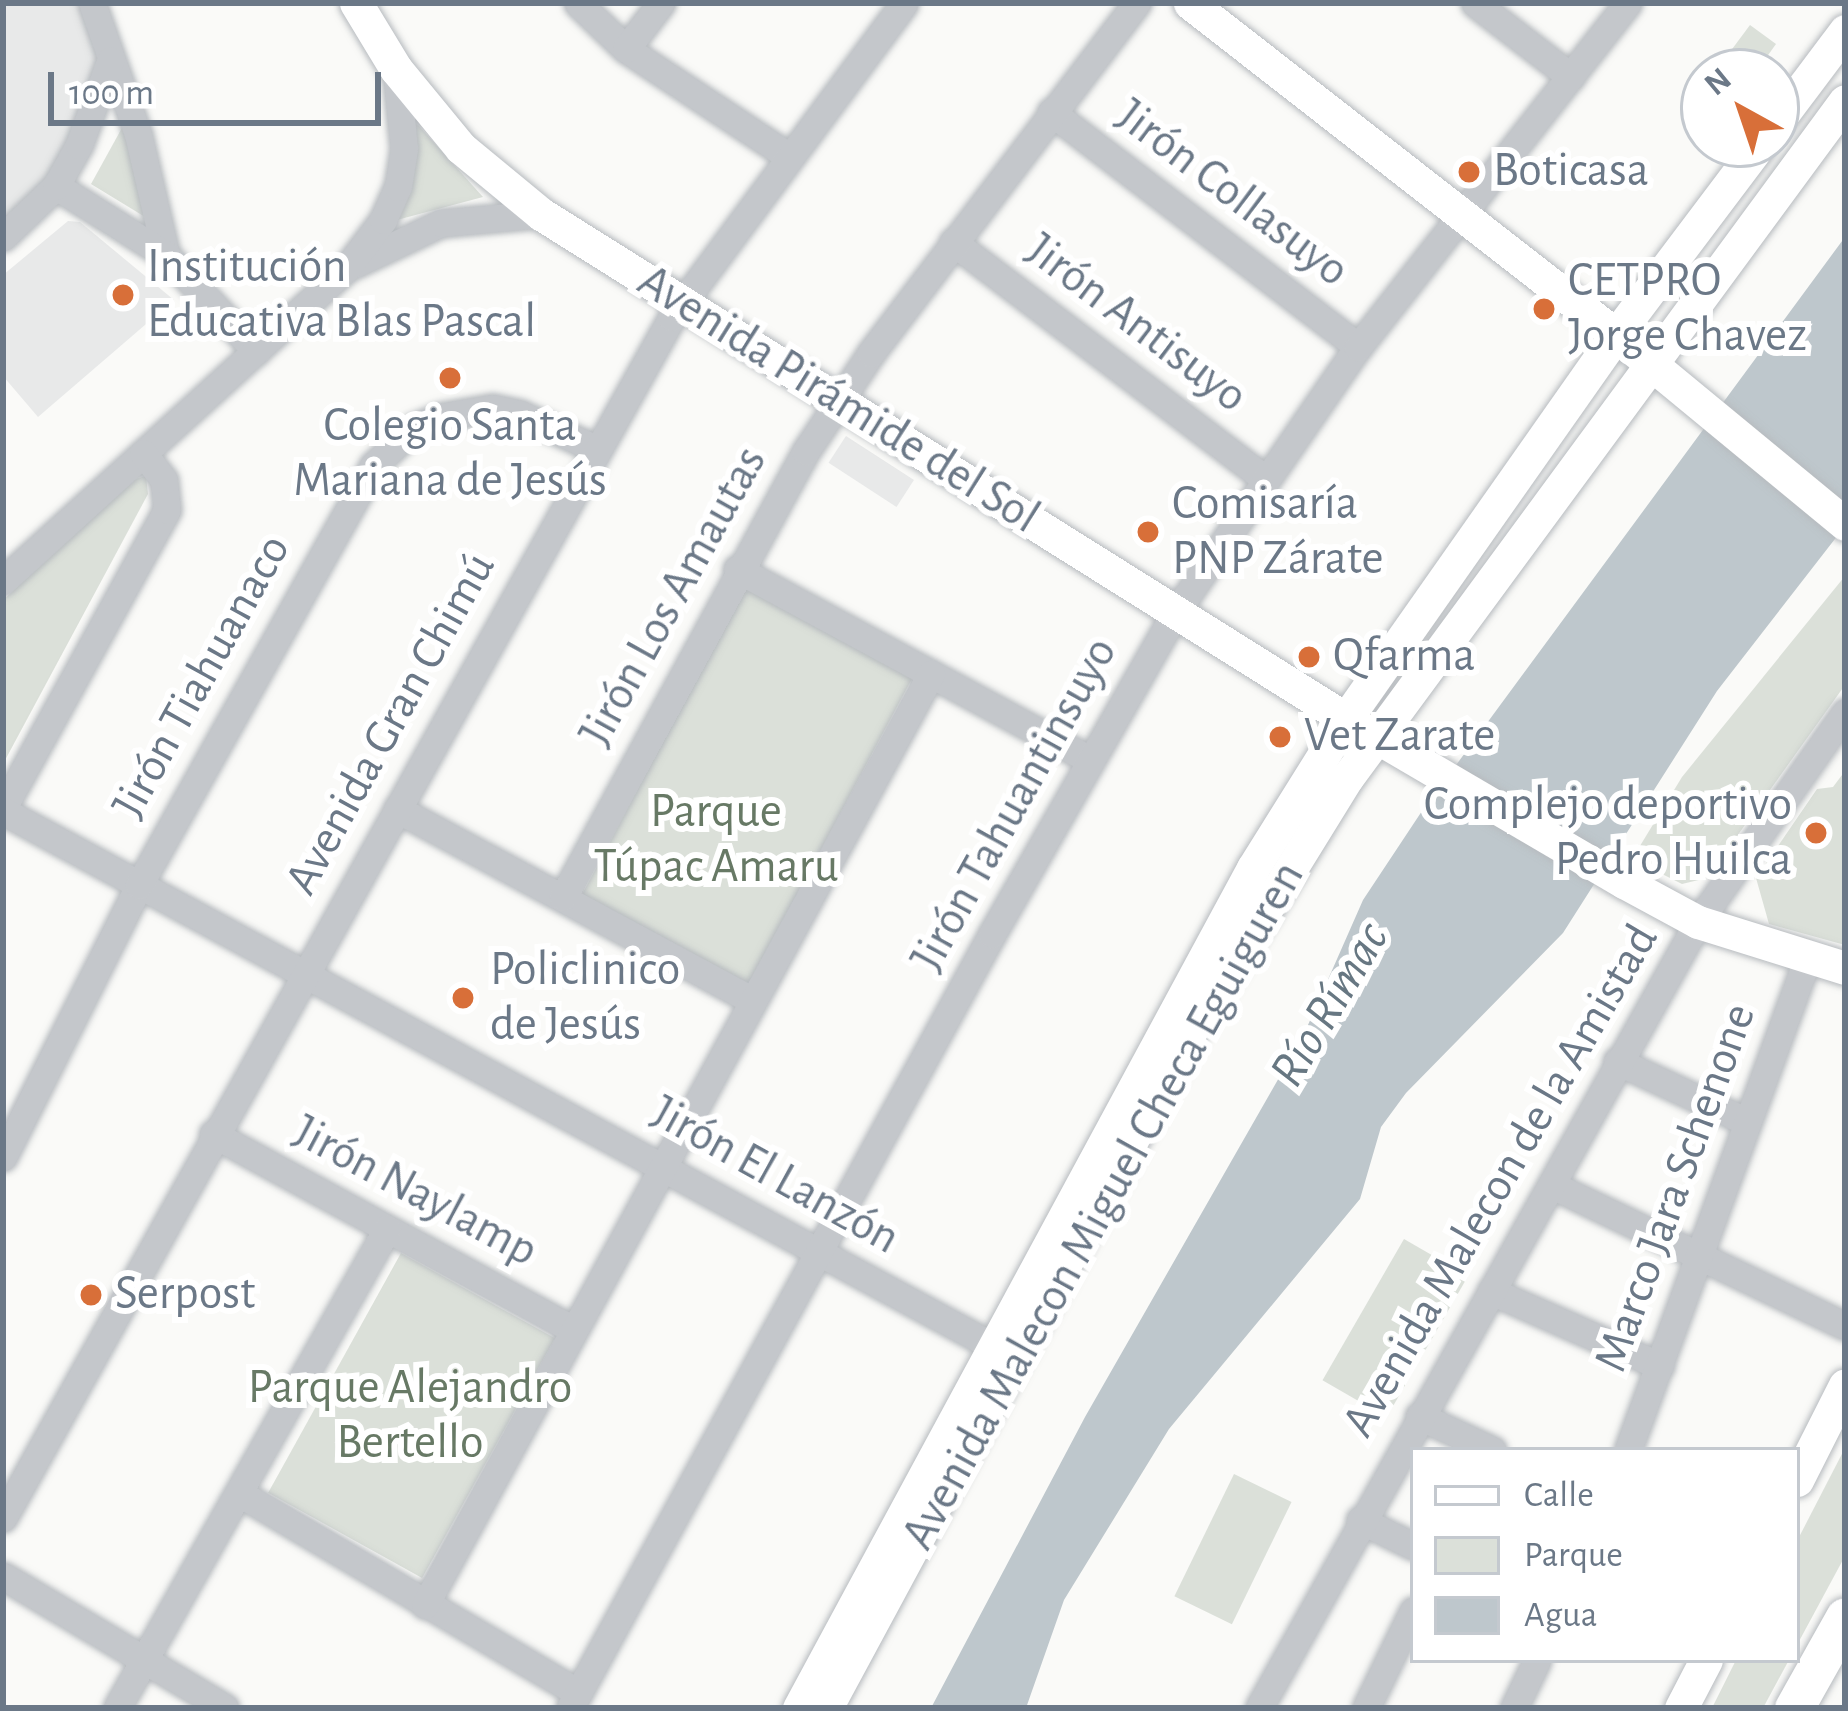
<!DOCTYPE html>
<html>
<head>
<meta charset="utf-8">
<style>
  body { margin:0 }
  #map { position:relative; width:1848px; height:1711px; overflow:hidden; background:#fafaf8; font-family:"Alegreya Sans",sans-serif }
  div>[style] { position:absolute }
  .built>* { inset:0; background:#e8e9e9; transform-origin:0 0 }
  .green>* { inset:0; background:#dbe0d9; transform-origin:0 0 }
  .water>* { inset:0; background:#bec7cc }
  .roads { filter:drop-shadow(0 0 3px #b7bbbf) drop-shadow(0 0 3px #b7bbbf) }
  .minor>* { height:27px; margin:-13.5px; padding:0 13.5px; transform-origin:13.5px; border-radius:13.5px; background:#c4c7cb }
  .major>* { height:33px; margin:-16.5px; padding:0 16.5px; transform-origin:16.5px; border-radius:16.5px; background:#fff }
  .highway>* { height:39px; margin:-19.5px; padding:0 19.5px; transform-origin:19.5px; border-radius:19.5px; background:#fff }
  .dots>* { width:33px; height:33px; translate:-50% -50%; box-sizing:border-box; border:6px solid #fff; border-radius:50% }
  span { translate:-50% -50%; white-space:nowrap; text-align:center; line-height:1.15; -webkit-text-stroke:12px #fff; paint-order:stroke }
  .poi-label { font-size:48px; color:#6b7887 }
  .left { translate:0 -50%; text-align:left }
  .right { translate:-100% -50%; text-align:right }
  .street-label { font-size:48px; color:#6b7887 }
  .park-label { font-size:48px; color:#677965 }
  .water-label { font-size:51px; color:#677782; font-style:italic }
  .frame { position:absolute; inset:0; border:6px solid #6b7887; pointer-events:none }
  .legend { position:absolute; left:1410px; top:1447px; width:390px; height:216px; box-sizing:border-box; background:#fff; border:3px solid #c4c9cf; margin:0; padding:15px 21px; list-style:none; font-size:36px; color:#6b7887 }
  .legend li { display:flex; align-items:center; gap:24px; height:60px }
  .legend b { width:60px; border:3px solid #c4c9cf }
  .north { position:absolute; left:1680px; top:48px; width:120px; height:120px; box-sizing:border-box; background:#fff; border:3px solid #c4c9cf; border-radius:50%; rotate:320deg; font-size:33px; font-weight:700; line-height:48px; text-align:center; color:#6b7887 }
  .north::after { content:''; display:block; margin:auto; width:42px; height:54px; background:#d86f39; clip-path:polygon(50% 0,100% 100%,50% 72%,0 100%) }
  .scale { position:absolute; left:48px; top:72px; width:333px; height:54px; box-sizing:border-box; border:6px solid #6b7887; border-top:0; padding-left:15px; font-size:36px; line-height:42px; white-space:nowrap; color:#6b7887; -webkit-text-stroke:9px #fff; paint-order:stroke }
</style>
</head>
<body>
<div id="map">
  <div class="built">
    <div style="clip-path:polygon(3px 3px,85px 3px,102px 58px,97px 125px,3px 244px)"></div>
    <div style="clip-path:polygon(68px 221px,80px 222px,174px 300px,38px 417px,3px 376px,3px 275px)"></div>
    <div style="left:846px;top:436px;width:81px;height:32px;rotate:33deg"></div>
  </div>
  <div class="green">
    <div style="clip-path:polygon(1750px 25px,1776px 44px,1756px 72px,1715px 72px)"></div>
    <div style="clip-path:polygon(415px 124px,419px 126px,483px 197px,393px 221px)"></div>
    <div style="clip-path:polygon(123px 126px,150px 220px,91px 184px)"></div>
    <div style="clip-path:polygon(146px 476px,148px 494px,3px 764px,3px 600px,135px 479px)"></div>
    <div style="clip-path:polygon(1845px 576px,1845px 685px,1707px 878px,1682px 884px,1632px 859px,1682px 777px)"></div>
    <div style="left:746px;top:586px;width:190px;height:351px;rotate:28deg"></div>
    <div style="clip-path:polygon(1845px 771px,1845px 945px,1769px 924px,1756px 878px,1817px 789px,1833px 787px)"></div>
    <div style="left:1404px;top:1239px;width:74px;height:163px;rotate:30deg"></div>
    <div style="left:401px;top:1253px;width:176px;height:274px;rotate:29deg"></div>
    <div style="clip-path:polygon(1845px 1448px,1845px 1556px,1797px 1645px,1797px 1541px)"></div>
    <div style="left:1234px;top:1474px;width:64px;height:136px;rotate:26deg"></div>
    <div style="clip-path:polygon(1736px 1660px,1789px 1660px,1763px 1708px,1712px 1708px)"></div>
  </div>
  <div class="water">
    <div style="clip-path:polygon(1845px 237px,1845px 526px,1717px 691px,1563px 933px,1406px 1093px,1381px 1127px,1360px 1199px,1169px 1429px,1064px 1600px,1026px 1708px,931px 1708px,1085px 1417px,1304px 1034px,1363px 900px,1420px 814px)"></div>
  </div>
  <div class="roads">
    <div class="minor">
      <div style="left:92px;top:3px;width:139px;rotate:70.7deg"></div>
      <div style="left:138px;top:134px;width:124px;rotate:77deg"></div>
      <div style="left:166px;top:255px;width:132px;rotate:46.8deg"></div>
      <div style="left:578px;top:3px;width:66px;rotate:43.8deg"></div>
      <div style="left:626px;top:49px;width:193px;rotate:33.4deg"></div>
      <div style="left:1475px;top:3px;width:121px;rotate:37.6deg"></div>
      <div style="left:626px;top:49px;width:58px;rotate:-52.7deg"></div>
      <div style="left:1051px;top:112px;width:387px;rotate:37.4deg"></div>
      <div style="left:56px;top:186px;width:130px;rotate:32.1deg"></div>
      <div style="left:3px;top:237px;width:74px;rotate:-43.9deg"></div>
      <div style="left:56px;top:186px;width:47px;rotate:-60.7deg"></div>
      <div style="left:79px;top:145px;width:90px;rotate:-69.7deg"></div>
      <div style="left:953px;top:242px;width:390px;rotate:37.2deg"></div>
      <div style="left:355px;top:264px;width:95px;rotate:-25.5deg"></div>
      <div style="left:441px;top:223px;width:100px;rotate:-5.1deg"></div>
      <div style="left:737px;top:569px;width:401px;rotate:28.4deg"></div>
      <div style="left:3px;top:581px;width:464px;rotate:-42.3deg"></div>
      <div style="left:346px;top:269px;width:61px;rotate:-52.9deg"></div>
      <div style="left:383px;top:220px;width:36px;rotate:-66deg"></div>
      <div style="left:398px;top:187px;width:39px;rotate:-81deg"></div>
      <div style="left:404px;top:148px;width:79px;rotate:-95.8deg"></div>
      <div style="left:3px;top:808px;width:340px;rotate:-61.2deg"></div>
      <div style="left:167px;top:510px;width:30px;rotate:-96deg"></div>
      <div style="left:164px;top:480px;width:34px;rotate:-128deg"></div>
      <div style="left:397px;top:809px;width:404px;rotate:28.3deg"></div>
      <div style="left:3px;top:811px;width:1129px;rotate:28.4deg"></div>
      <div style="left:563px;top:897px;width:508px;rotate:-61.42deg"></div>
      <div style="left:806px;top:451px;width:118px;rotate:-56.4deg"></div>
      <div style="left:871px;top:353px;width:440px;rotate:-52.8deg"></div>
      <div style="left:1617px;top:1061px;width:144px;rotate:25.1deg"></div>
      <div style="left:213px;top:1134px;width:411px;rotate:28.5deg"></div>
      <div style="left:3px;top:1157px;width:304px;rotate:-63.4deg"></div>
      <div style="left:139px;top:885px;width:480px;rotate:-60.8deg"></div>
      <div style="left:373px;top:466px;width:56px;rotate:-42.8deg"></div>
      <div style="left:414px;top:428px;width:28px;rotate:-23deg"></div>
      <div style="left:440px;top:417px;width:53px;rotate:-9.8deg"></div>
      <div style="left:492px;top:408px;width:29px;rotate:12deg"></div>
      <div style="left:520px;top:414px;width:84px;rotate:24.7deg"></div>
      <div style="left:1552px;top:1185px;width:325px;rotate:25.7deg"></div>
      <div style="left:1491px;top:1291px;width:185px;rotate:23.9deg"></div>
      <div style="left:1419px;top:1416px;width:81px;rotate:25deg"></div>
      <div style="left:1628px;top:1450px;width:525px;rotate:-69.94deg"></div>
      <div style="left:239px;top:1493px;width:394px;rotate:30.5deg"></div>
      <div style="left:3px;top:1518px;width:1375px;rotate:-60.88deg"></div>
      <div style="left:672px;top:317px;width:390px;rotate:-53.5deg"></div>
      <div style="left:1360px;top:1520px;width:59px;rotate:26.1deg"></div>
      <div style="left:3px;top:1576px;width:258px;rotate:30.7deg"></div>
      <div style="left:425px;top:1605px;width:1060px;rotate:-61.48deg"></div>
      <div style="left:117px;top:1708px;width:550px;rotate:-60.59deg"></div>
      <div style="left:570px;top:1708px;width:882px;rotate:-61.4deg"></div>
      <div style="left:992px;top:934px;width:369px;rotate:-60.3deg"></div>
      <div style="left:1175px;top:613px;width:323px;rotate:-55.5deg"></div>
      <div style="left:1358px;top:347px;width:437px;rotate:-51.9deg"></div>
      <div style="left:1259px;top:1708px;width:900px;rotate:-60.82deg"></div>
      <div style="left:1698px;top:922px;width:256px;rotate:-54.9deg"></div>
      <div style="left:1366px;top:1708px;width:108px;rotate:-64.1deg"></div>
      <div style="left:1514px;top:1708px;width:53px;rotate:-64.4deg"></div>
    </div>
    <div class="major">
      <div style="left:356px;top:3px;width:77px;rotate:58.8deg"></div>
      <div style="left:396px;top:69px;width:102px;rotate:50.6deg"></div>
      <div style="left:461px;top:148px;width:104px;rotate:39.5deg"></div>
      <div style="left:541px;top:214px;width:950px;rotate:32.1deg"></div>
      <div style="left:1346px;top:719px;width:322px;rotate:30.4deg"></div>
      <div style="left:1624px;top:882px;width:84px;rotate:28.4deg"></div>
      <div style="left:1698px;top:922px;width:154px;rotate:17.4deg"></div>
      <div style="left:1190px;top:3px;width:540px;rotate:37.93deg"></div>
      <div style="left:1616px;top:335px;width:297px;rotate:39.5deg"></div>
      <div style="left:1776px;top:123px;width:115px;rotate:-53.1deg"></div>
      <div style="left:1797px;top:1480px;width:106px;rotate:-63.2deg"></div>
      <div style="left:799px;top:1708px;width:955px;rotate:-61.61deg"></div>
      <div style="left:1253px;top:868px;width:176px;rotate:-58deg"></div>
      <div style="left:1346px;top:719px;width:469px;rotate:-54.9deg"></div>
      <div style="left:1616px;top:335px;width:239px;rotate:-53deg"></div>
      <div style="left:826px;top:1708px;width:768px;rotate:-61.7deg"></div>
      <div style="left:1190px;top:1032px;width:299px;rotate:-58.3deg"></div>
      <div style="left:1347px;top:778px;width:840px;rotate:-53.66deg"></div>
      <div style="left:1681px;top:1708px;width:54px;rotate:-62.5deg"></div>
    </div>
    <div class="highway">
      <div style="left:1794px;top:1708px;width:104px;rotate:-60.7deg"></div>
    </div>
  </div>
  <div class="dots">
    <div style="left:1469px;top:172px;background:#d86f39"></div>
    <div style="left:123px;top:295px;background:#d86f39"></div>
    <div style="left:1544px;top:309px;background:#d86f39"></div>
    <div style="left:450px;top:378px;background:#d86f39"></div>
    <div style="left:1148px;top:532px;background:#d86f39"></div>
    <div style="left:1309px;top:657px;background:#d86f39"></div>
    <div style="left:1280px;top:737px;background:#d86f39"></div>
    <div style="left:1816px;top:833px;background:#d86f39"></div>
    <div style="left:463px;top:998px;background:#d86f39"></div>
    <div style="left:91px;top:1295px;background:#d86f39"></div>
  </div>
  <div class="poi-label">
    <span class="left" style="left:1493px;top:172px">Boticasa</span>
    <span class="left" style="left:147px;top:295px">Institución<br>Educativa Blas Pascal</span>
    <span class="left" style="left:1568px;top:309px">CETPRO<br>Jorge Chavez</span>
    <span style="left:450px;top:454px">Colegio Santa<br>Mariana de Jesús</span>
    <span class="left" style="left:1172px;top:532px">Comisaría<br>PNP Zárate</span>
    <span class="left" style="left:1333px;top:657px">Qfarma</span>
    <span class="left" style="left:1304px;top:737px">Vet Zarate</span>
    <span class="right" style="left:1792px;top:833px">Complejo deportivo<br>Pedro Huilca</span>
    <span class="left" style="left:490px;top:998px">Policlinico<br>de Jesús</span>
    <span class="left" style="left:115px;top:1295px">Serpost</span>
  </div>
  <div class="street-label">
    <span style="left:1232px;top:194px;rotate:37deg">Jirón Collasuyo</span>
    <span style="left:1136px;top:324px;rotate:37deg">Jirón Antisuyo</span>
    <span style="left:838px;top:400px;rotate:32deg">Avenida Pirámide del Sol</span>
    <span style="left:674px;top:597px;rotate:-61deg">Jirón Los Amautas</span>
    <span style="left:202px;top:677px;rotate:-61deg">Jirón Tiahuanaco</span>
    <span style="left:391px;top:724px;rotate:-61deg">Avenida Gran Chimú</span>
    <span style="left:1015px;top:805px;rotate:-61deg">Jirón Tahuantinsuyo</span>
    <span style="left:775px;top:1176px;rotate:29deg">Jirón El Lanzón</span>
    <span style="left:1501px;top:1181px;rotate:-60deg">Avenida Malecon de la Amistad</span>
    <span style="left:1676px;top:1188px;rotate:-70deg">Marco Jara Schenone</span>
    <span style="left:415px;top:1192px;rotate:28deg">Jirón Naylamp</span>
    <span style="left:1104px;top:1206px;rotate:-61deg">Avenida Malecon Miguel Checa Eguiguren</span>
  </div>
  <div class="park-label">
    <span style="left:716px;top:840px">Parque<br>Túpac Amaru</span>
    <span style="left:410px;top:1416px">Parque Alejandro<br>Bertello</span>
  </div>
  <div class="water-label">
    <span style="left:1330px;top:1005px;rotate:-59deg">Río Rímac</span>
  </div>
  <div class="frame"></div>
  <ul class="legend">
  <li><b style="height:15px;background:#fff"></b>Calle</li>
  <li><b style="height:33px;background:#dbe0d9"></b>Parque</li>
  <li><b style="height:33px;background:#bec7cc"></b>Agua</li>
  </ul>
  <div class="north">N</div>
  <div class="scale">100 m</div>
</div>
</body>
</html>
